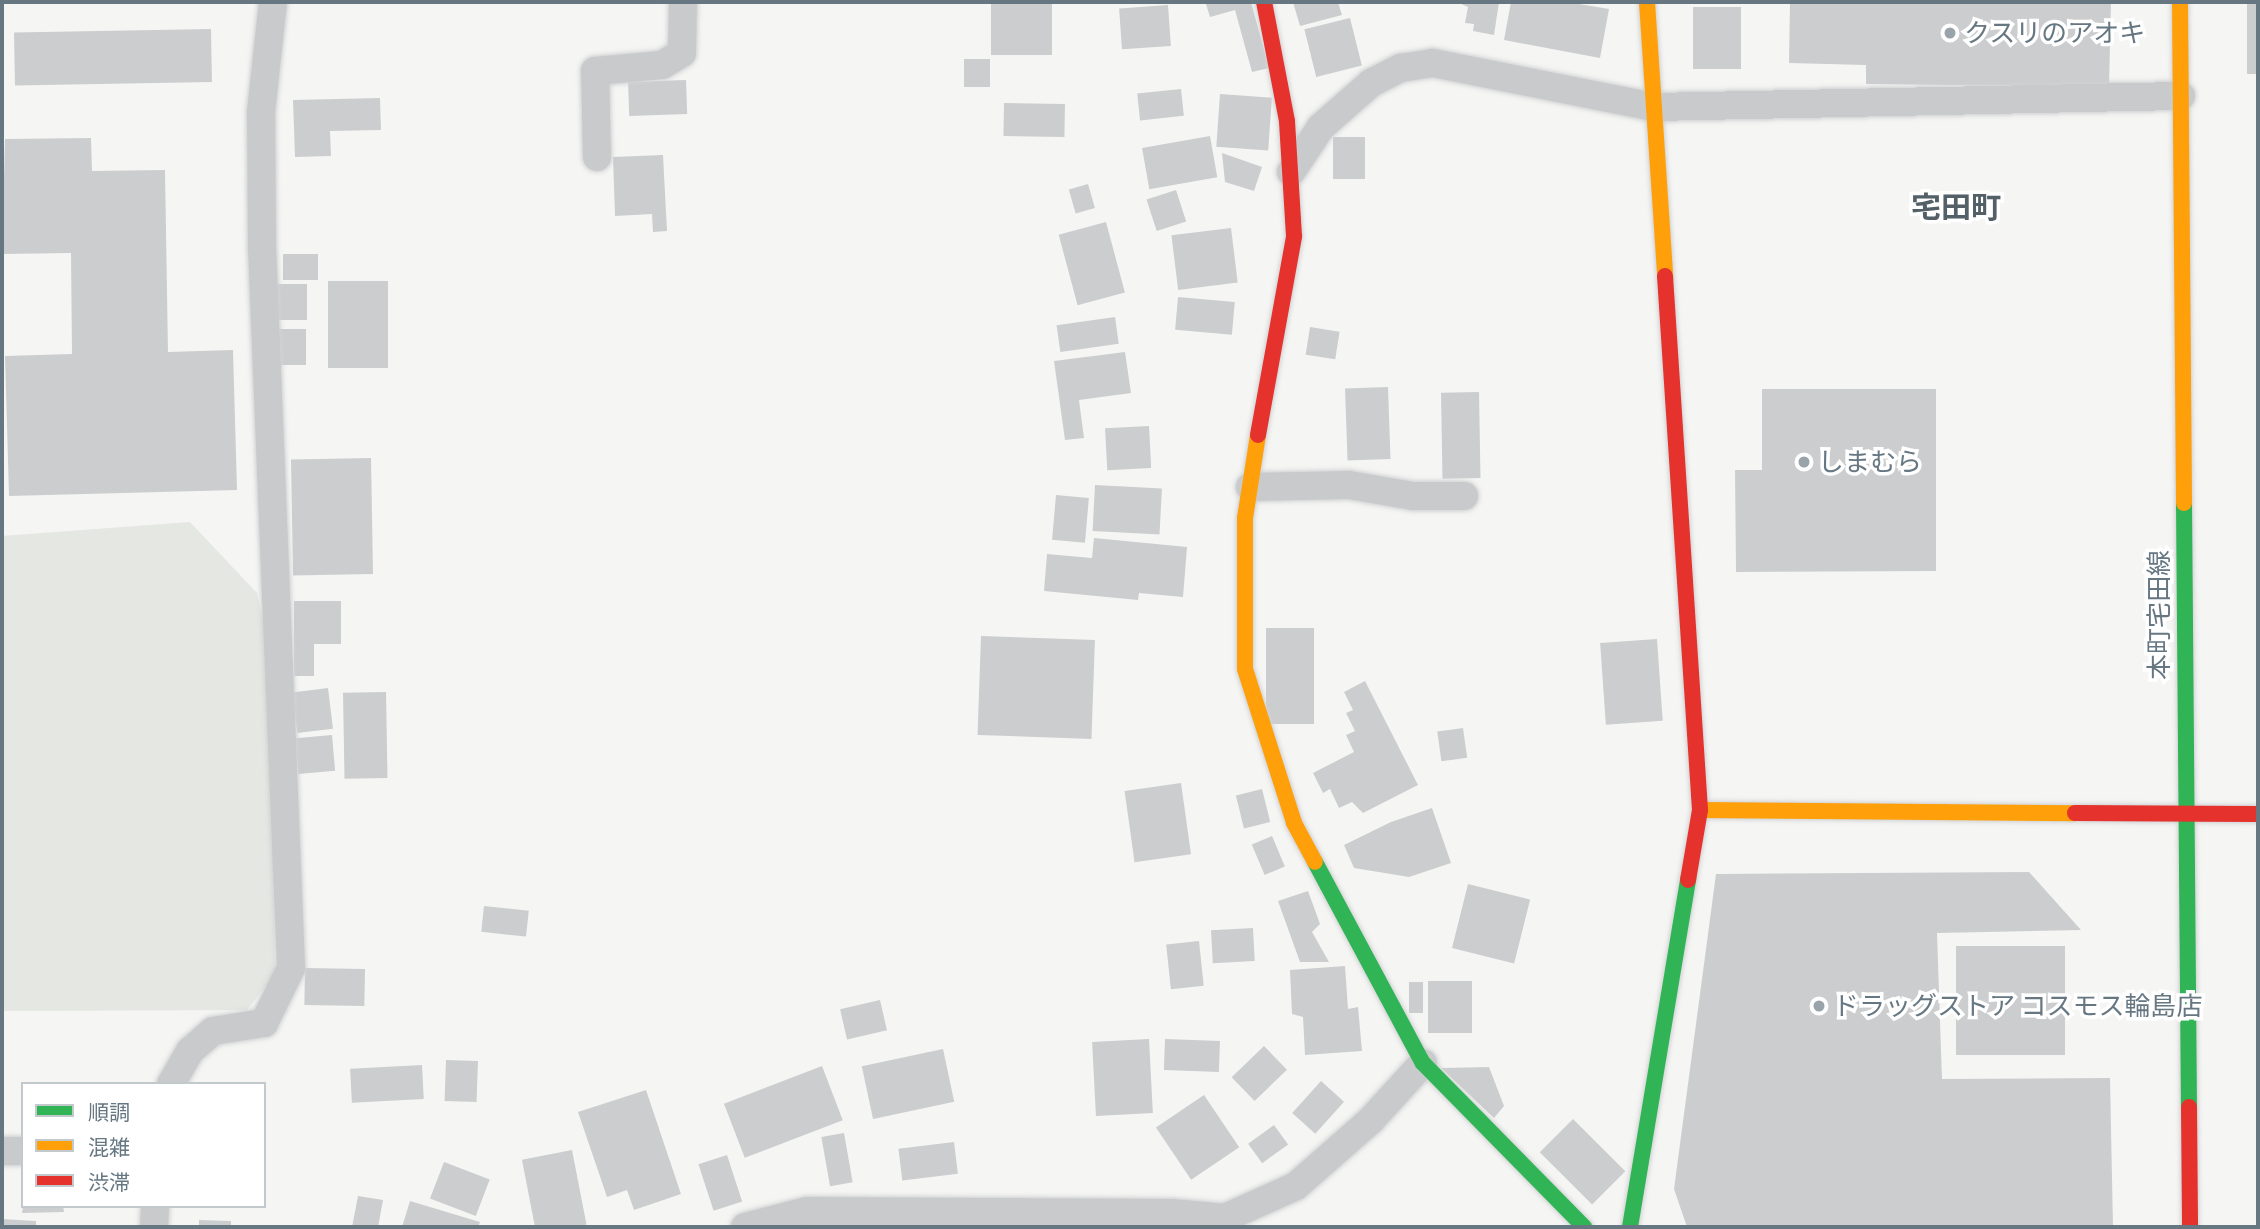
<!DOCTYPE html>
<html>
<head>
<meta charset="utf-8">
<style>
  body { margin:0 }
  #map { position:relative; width:2260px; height:1229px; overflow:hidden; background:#f5f5f4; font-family:"PT Sans Narrow","Noto Sans JP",sans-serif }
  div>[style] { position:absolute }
  .green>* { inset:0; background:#e4e7e2 }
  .building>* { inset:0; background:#cccdce; transform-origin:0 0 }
  .roads { filter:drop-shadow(0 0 2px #d1d2d3) drop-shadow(0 0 2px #d1d2d3) }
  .street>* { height:28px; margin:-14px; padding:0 14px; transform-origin:14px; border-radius:14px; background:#c9cacb }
  .fast>* { height:16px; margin:-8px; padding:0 8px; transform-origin:8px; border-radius:8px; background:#30b455 }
  .slow>* { height:16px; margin:-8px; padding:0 8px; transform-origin:8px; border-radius:8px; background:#ff9f0a }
  .jam>* { height:16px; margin:-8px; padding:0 8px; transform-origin:8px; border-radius:8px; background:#e5322d }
  .dots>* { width:19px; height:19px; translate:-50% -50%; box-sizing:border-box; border:4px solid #fff; border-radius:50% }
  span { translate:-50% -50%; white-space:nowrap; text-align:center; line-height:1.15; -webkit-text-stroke:7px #fff; paint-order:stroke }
  .poi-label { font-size:26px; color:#667782 }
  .left { translate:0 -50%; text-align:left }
  .street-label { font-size:26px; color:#667782 }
  .quarter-label { font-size:30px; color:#546067; font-weight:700 }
  .frame { position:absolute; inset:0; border:4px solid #667782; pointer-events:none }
  .legend { position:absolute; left:21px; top:1082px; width:245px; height:126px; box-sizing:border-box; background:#fff; border:2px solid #c2c9cd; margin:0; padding:9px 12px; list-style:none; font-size:21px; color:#667782 }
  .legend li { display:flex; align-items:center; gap:14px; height:35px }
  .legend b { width:35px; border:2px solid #c2c9cd }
</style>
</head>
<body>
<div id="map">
  <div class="green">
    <div style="clip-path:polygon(190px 522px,257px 593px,269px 651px,275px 974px,247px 1010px,2px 1011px,2px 536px)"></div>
  </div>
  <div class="building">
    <div style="left:991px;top:2px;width:61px;height:53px"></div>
    <div style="clip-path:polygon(1215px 2px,1251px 2px,1269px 68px,1252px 72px,1235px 10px,1210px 17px,1206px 4px)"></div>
    <div style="clip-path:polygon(1293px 2px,1338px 2px,1342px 15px,1300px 26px)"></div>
    <div style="clip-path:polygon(1457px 2px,1499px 2px,1494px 35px,1473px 31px,1474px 24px,1465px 23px,1468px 7px)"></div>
    <div style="clip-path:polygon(1511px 2px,1567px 2px,1609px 9px,1600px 58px,1504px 40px)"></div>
    <div style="clip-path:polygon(1790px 2px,2111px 2px,2109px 87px,1866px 84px,1866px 65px,1789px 63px)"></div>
    <div style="left:2247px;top:2px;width:11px;height:72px"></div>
    <div style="left:1168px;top:5px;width:41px;height:49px;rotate:86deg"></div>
    <div style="left:1693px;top:7px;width:48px;height:62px"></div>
    <div style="left:1350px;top:18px;width:49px;height:47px;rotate:76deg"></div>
    <div style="left:211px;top:29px;width:53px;height:197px;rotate:89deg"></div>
    <div style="left:964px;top:59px;width:26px;height:28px"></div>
    <div style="left:686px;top:80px;width:34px;height:58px;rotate:88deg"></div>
    <div style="left:1181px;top:89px;width:27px;height:44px;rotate:84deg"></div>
    <div style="left:1220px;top:94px;width:52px;height:53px;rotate:4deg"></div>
    <div style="clip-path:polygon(380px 98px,381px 130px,330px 131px,331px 156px,295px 157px,293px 100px)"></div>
    <div style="left:1004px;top:103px;width:61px;height:33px;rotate:1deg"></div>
    <div style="left:1210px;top:136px;width:42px;height:69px;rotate:80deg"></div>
    <div style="left:1365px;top:137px;width:42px;height:32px;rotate:90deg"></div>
    <div style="clip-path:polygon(91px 138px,92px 171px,165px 170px,168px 352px,233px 350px,237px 490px,9px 496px,5px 356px,72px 354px,71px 253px,2px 254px,5px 139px)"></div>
    <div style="clip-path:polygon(1222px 153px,1262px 167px,1254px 191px,1225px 182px)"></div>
    <div style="clip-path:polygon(663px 155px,667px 231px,653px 232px,652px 214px,615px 216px,613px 157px)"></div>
    <div style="left:1088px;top:184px;width:25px;height:20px;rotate:74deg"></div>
    <div style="left:1176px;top:190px;width:33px;height:31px;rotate:72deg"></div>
    <div style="left:1106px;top:222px;width:73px;height:49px;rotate:75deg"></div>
    <div style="left:1231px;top:228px;width:55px;height:60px;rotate:83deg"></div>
    <div style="left:283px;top:254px;width:35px;height:26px"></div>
    <div style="left:328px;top:281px;width:60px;height:87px"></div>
    <div style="left:276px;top:284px;width:31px;height:36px"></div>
    <div style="left:1178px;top:297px;width:57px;height:33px;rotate:5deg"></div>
    <div style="left:1115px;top:317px;width:27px;height:59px;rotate:82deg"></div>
    <div style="left:1310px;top:327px;width:30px;height:28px;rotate:9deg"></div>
    <div style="left:279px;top:329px;width:27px;height:36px"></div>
    <div style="clip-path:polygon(1125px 352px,1131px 393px,1079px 400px,1084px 438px,1065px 440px,1054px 361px)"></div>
    <div style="left:1388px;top:387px;width:72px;height:43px;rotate:88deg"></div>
    <div style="clip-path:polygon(1762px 389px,1936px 389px,1936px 571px,1736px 572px,1735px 470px,1762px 470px)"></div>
    <div style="left:1479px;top:392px;width:86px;height:38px;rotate:89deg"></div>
    <div style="left:1149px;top:426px;width:42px;height:44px;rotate:87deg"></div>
    <div style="left:371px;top:458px;width:116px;height:80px;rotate:89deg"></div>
    <div style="left:1095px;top:485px;width:67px;height:46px;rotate:3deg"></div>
    <div style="left:1056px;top:495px;width:33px;height:45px;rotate:5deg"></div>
    <div style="clip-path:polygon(1094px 538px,1187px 547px,1183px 597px,1139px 593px,1138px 600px,1044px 591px,1047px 554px,1092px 558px)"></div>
    <div style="clip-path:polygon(294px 601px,341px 601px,341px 644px,314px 644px,314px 676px,294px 676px)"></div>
    <div style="left:1266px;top:628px;width:48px;height:96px"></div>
    <div style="left:981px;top:636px;width:114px;height:99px;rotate:2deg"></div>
    <div style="left:1657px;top:639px;width:82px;height:57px;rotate:86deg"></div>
    <div style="clip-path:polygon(1365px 681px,1418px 785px,1363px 813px,1352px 802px,1339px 808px,1330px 789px,1323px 793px,1313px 773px,1354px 752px,1346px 735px,1355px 731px,1346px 713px,1353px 710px,1344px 692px)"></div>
    <div style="left:328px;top:688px;width:41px;height:36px;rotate:83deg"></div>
    <div style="left:386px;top:692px;width:86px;height:43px;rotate:89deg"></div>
    <div style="left:1463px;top:728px;width:30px;height:26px;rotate:82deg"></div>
    <div style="left:332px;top:735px;width:36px;height:37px;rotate:85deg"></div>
    <div style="left:1181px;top:783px;width:72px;height:57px;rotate:82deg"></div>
    <div style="left:1262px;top:789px;width:34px;height:27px;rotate:76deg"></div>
    <div style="clip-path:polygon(1432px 808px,1451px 863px,1409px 877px,1354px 868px,1344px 845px,1391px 822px)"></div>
    <div style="left:1272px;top:836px;width:33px;height:22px;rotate:67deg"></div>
    <div style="clip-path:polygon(2029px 872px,2081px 930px,1937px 933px,1942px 1079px,2110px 1078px,2113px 1227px,1687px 1227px,1674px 1189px,1716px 874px)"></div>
    <div style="left:1468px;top:884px;width:64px;height:66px;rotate:14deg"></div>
    <div style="clip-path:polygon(1308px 891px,1320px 924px,1312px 932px,1329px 962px,1300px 962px,1278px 901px)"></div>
    <div style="left:484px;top:906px;width:45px;height:26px;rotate:6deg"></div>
    <div style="left:1253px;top:928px;width:33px;height:42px;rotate:87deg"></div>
    <div style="left:1199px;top:941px;width:45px;height:33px;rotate:84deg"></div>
    <div style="left:1956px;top:946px;width:109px;height:109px"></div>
    <div style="clip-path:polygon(1345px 966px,1348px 1009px,1358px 1007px,1362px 1051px,1305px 1055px,1303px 1017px,1292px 1014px,1290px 970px)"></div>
    <div style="left:305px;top:968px;width:60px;height:37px;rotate:1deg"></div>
    <div style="left:1428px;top:981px;width:44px;height:52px"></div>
    <div style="left:1409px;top:982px;width:14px;height:31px"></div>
    <div style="left:880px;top:1000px;width:31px;height:41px;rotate:77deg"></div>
    <div style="left:1149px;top:1039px;width:74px;height:57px;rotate:87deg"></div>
    <div style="left:1165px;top:1039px;width:55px;height:31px;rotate:2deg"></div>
    <div style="left:1264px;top:1046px;width:33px;height:45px;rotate:46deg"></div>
    <div style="left:943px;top:1049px;width:54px;height:83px;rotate:78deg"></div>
    <div style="left:446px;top:1060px;width:32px;height:41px;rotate:2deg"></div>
    <div style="left:422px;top:1065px;width:34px;height:72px;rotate:87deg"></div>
    <div style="left:822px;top:1066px;width:58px;height:105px;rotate:69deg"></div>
    <div style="clip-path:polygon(1489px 1067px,1504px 1106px,1494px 1118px,1441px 1068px)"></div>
    <div style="left:1321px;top:1081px;width:31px;height:43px;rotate:42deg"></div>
    <div style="clip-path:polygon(646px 1090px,681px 1194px,634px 1210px,627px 1190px,607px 1197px,578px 1112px)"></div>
    <div style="left:1204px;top:1095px;width:63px;height:58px;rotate:56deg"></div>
    <div style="left:1573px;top:1119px;width:74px;height:47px;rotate:45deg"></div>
    <div style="left:1274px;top:1125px;width:24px;height:32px;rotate:54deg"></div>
    <div style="left:844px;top:1133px;width:50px;height:23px;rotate:80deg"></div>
    <div style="left:954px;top:1142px;width:32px;height:56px;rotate:83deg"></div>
    <div style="left:572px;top:1150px;width:76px;height:51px;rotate:79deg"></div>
    <div style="left:727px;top:1155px;width:49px;height:30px;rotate:72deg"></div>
    <div style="left:444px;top:1162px;width:49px;height:39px;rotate:21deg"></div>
    <div style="clip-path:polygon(358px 1196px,383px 1200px,378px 1227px,352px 1227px)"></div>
    <div style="clip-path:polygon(410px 1201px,480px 1222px,478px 1227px,402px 1227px)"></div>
    <div style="clip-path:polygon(23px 1206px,63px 1206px,64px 1212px,22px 1213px)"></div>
    <div style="clip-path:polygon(2px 1219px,36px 1221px,36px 1227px,2px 1227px)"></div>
    <div style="clip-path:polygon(199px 1220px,231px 1221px,231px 1227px,199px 1227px)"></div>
  </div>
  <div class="roads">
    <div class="street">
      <div style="left:597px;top:157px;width:86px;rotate:-91.3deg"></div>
      <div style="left:595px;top:71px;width:67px;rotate:-5.1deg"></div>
      <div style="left:662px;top:65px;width:23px;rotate:-31deg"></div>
      <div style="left:682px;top:53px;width:51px;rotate:-88.9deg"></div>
      <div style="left:1291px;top:172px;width:54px;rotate:-56.3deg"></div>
      <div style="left:1321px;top:127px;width:67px;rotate:-41.3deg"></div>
      <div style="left:1371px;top:83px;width:34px;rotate:-27deg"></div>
      <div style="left:1401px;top:68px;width:32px;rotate:-9deg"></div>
      <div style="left:1433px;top:63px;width:225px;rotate:11.3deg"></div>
      <div style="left:1654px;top:107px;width:527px;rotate:-1.2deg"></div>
      <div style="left:1250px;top:487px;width:99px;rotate:-1.2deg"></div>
      <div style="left:1349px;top:485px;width:65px;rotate:9.8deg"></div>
      <div style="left:1413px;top:496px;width:51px"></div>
      <div style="left:171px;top:1084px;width:38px;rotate:-60deg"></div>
      <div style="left:190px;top:1051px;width:30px;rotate:-41deg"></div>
      <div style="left:213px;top:1031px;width:52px;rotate:-8.9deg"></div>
      <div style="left:264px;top:1023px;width:61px;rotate:-63.9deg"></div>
      <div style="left:291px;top:968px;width:724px;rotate:-92.3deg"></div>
      <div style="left:262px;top:245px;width:133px;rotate:-90.4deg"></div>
      <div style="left:261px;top:112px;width:111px;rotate:-83.8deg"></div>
      <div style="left:2px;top:1151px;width:21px"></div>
      <div style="left:154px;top:1227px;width:21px;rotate:-87deg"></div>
      <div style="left:745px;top:1227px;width:64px;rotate:-14.5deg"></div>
      <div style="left:807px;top:1211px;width:365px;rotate:0.3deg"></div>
      <div style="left:1172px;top:1213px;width:53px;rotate:5.4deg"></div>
      <div style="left:1225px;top:1218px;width:78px;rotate:-24.3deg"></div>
      <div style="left:1296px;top:1186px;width:100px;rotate:-41.3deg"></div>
      <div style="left:1371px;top:1120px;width:77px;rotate:-47.6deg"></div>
    </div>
    <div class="fast">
      <div style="left:2184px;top:503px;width:604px;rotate:89.53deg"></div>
      <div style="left:1315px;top:862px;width:228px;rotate:61.8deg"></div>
      <div style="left:1423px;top:1063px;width:230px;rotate:45.5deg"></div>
      <div style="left:1630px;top:1227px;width:352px;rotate:-80.5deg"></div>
    </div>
    <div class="slow">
      <div style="left:1647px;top:2px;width:275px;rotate:86.2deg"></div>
      <div style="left:2180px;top:2px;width:501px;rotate:89.54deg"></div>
      <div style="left:1258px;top:435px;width:84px;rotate:98.9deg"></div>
      <div style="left:1245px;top:518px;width:151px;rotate:90deg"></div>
      <div style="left:1245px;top:669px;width:162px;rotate:72.3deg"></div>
      <div style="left:1294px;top:823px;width:44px;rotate:61.7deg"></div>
      <div style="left:1700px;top:810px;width:375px;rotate:0.5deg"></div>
    </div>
    <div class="jam">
      <div style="left:1665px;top:276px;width:535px;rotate:86.25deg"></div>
      <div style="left:1700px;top:810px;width:71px;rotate:99.7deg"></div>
      <div style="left:1258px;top:435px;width:202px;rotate:-79.7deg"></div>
      <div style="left:1294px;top:236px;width:115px;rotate:-93.5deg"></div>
      <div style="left:1287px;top:121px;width:121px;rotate:-100.9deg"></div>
      <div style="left:2075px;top:813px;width:183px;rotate:0.3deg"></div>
      <div style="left:2189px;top:1107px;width:120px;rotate:89.5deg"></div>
    </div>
  </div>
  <div class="dots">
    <div style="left:1950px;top:33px;background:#98a3aa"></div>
    <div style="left:1804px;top:462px;background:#98a3aa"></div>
    <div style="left:1819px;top:1006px;background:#98a3aa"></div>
  </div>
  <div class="poi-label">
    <span class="left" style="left:1964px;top:33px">クスリのアオキ</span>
    <span class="left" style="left:1818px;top:462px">しまむら</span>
    <span class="left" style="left:1833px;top:1006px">ドラッグストア コスモス輪島店</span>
  </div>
  <div class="street-label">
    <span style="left:2159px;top:615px;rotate:-90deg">本町宅田線</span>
  </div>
  <div class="quarter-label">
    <span style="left:1956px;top:207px">宅田町</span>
  </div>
  <div class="frame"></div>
  <ul class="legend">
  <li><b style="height:9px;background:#30b455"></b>順調</li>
  <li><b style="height:9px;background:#ff9f0a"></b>混雑</li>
  <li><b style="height:9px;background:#e5322d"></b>渋滞</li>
  </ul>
</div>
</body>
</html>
